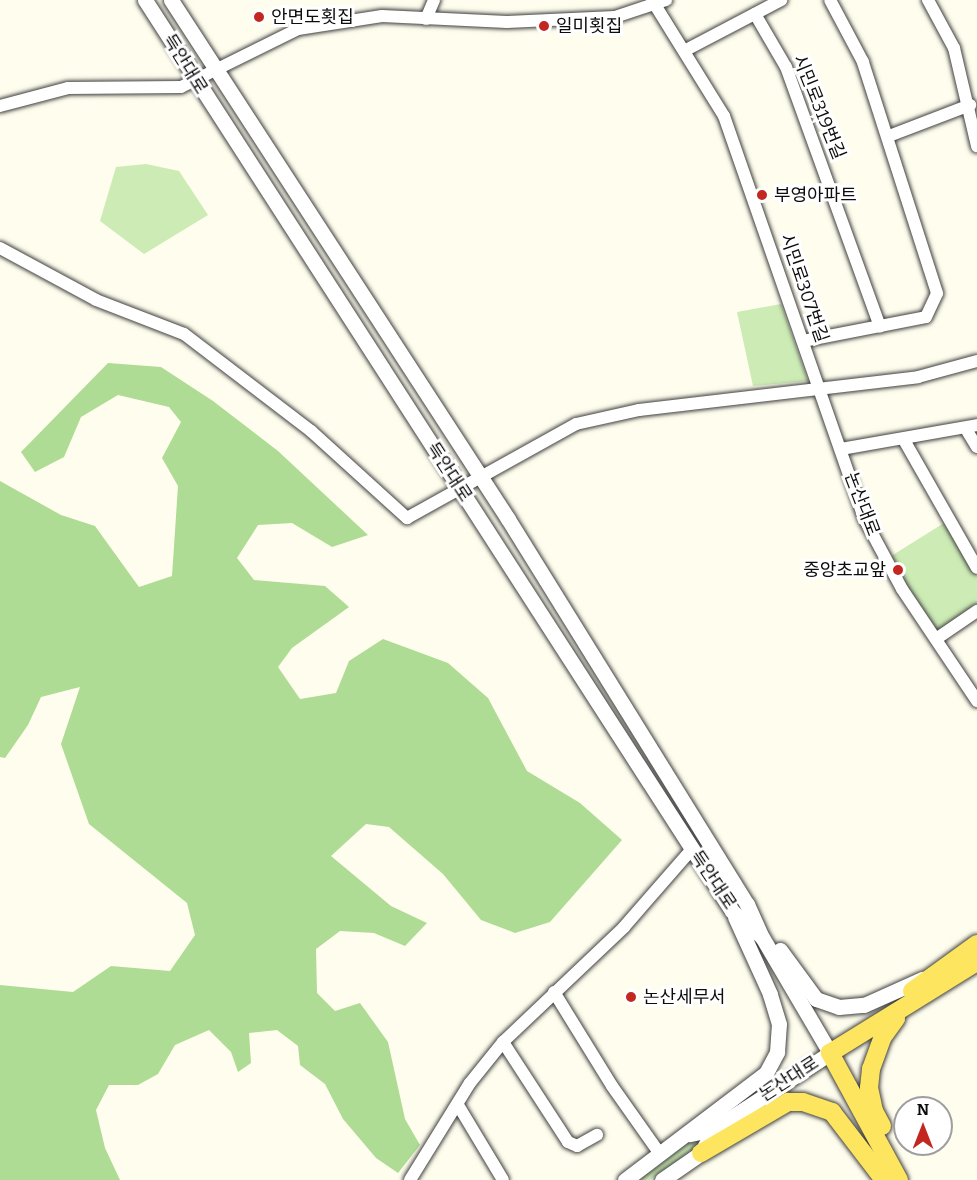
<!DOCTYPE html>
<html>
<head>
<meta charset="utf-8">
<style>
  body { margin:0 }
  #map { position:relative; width:977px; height:1180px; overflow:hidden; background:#fffded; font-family:Bitter,"Noto Sans KR",serif }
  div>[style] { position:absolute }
  .green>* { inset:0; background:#ccebb5 }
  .forest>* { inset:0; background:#aedc94 }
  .roads { filter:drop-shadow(0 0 2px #404040) drop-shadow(0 0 2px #404040) }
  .minor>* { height:12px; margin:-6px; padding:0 6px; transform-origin:6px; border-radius:6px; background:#fff }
  .tertiary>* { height:15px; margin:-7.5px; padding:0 7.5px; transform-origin:7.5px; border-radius:7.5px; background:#fff }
  .primary>* { height:18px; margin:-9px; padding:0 9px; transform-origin:9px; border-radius:9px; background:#fde55f }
  .dots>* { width:16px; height:16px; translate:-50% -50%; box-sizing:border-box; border:3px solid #fff; border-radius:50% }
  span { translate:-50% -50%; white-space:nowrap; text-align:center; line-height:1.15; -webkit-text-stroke:6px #fff; paint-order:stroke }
  .poi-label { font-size:18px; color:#0d0d0d }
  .left { translate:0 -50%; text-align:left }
  .right { translate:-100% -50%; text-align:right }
  .street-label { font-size:18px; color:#0d0d0d }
  .north { position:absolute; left:893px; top:1096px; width:60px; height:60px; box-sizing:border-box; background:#fff; border:2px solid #9e9e9e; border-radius:50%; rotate:0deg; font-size:16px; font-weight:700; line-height:24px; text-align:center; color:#0d0d0d }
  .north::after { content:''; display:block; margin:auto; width:21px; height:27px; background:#c22720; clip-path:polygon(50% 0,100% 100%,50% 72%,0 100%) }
</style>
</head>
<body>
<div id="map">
  <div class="green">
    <div style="clip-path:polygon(146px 164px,179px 171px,208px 215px,144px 254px,100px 221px,116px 167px)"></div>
    <div style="clip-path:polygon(781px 304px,808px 381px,753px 386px,737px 312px)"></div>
    <div style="clip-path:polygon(944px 523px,977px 576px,977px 607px,938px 632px,888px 558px)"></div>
    <div style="clip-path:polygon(692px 1140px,697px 1147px,650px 1180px,635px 1180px)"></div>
  </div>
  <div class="forest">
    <div style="clip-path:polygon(108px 363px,161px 367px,213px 401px,278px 451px,368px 535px,332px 547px,292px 523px,258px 525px,237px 558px,254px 580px,325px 586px,349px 607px,292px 648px,278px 667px,300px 699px,336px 693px,349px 661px,383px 639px,448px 663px,488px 698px,527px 771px,580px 803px,622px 840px,550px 922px,515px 933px,481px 920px,443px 874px,389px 827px,366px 824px,331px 856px,391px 906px,427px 923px,405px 946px,374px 933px,340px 931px,316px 949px,317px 993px,335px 1011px,360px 1003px,388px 1042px,405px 1119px,420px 1145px,398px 1173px,376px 1158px,343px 1119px,325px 1084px,300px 1065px,298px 1046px,277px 1030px,249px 1033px,251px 1063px,238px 1072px,231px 1052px,209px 1030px,175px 1045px,158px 1074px,138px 1085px,109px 1085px,96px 1110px,105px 1148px,120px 1180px,0 1180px,0 985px,73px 992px,111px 966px,170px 971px,195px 935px,187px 903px,89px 824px,61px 744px,80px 687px,41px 697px,28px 725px,5px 758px,0 757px,0 481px,61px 515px,95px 526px,139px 587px,172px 576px,178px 486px,162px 458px,181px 422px,169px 407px,118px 395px,81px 417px,64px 457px,35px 472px,21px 452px)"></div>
  </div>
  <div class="roads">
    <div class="minor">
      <div style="left:652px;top:0;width:137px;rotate:58.2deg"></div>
      <div style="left:724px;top:116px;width:428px;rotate:70.8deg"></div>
      <div style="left:865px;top:520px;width:78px;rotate:61.8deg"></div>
      <div style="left:902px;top:589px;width:135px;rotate:56.2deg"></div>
      <div style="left:928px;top:0;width:55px;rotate:61.6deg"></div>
      <div style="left:954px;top:48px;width:101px;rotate:76.8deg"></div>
      <div style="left:755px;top:14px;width:61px;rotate:59.7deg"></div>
      <div style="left:786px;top:67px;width:276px;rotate:70.1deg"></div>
      <div style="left:426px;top:19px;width:21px;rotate:-67deg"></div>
      <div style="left:684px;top:51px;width:110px;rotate:-27.7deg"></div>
      <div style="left:0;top:106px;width:70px;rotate:-14.8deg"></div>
      <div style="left:68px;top:88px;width:113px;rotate:-0.5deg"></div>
      <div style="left:181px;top:87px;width:131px;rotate:-26.4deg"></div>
      <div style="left:298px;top:29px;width:85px;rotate:-8.8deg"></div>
      <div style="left:382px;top:16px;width:125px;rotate:2.7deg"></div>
      <div style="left:507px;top:22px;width:108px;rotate:-2.7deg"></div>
      <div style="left:615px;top:17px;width:54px;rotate:-18.4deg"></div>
      <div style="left:889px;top:136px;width:87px;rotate:-20.9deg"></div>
      <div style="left:0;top:248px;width:109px;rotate:28.4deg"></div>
      <div style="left:96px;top:300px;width:94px;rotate:21.1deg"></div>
      <div style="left:184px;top:334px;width:160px;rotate:37.4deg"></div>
      <div style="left:311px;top:431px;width:130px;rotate:42.2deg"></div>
      <div style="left:407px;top:518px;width:193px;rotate:-29.1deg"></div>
      <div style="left:576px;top:424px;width:65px;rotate:-12.5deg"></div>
      <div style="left:639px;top:410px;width:281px;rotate:-6.7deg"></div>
      <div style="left:918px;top:377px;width:61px;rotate:-15.2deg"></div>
      <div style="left:803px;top:341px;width:125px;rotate:-11deg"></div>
      <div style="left:926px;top:317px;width:26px;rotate:-65deg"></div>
      <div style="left:937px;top:293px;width:243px;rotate:-107.8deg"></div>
      <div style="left:863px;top:62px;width:70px;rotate:-118deg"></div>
      <div style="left:966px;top:429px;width:21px;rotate:59deg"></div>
      <div style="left:904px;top:440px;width:147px;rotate:60.3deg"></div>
      <div style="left:841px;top:449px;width:138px;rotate:-10deg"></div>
      <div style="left:936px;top:639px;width:50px;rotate:-34.3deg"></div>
      <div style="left:554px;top:992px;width:110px;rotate:58.3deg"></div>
      <div style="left:612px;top:1086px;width:83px;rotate:54.8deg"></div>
      <div style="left:503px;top:1042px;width:119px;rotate:57deg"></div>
      <div style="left:568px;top:1142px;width:10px;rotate:24deg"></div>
      <div style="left:577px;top:1146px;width:23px;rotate:-29deg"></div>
      <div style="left:458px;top:1105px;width:87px;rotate:59deg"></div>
      <div style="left:410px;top:1180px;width:114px;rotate:-58.3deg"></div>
      <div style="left:470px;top:1083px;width:53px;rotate:-51.2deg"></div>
      <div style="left:503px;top:1042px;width:167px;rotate:-43.5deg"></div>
      <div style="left:624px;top:927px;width:103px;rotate:-48.9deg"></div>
    </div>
    <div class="tertiary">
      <div style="left:145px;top:0;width:1084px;rotate:57.2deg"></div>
      <div style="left:732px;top:911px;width:35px;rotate:41deg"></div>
      <div style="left:171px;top:0;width:619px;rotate:57deg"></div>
      <div style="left:508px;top:519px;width:453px;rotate:58.2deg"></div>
      <div style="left:747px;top:904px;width:36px;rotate:66deg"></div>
      <div style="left:762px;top:937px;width:134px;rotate:59.6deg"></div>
      <div style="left:830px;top:1053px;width:139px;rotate:146.8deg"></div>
      <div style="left:714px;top:1129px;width:25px;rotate:168deg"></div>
      <div style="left:780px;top:950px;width:61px;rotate:53.7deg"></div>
      <div style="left:816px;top:999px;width:24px;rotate:19deg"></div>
      <div style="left:839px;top:1007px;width:25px;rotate:-5deg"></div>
      <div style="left:864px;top:1005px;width:64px;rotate:-24.1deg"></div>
      <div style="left:625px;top:1180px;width:177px;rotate:-37.2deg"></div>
      <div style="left:766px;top:1073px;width:24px;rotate:-62deg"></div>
      <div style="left:777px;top:1052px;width:28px;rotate:-86deg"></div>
      <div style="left:779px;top:1024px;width:31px;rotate:-107deg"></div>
      <div style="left:770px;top:994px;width:85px;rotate:-114.4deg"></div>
      <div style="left:662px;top:1180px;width:47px;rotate:-34.7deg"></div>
      <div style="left:701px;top:1153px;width:13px;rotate:-61deg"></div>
    </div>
    <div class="primary">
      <div style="left:912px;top:991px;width:80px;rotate:-35.9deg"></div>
      <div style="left:882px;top:1126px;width:17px;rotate:-118deg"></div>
      <div style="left:874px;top:1111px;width:24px;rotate:-102deg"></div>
      <div style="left:869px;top:1088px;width:19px;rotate:-84deg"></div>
      <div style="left:871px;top:1069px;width:33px;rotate:-70deg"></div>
      <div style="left:882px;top:1038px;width:24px;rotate:-54deg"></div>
      <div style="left:701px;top:1153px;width:101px;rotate:-30.4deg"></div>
      <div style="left:788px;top:1102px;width:15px"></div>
      <div style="left:803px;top:1102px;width:31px;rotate:19deg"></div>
      <div style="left:832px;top:1112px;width:86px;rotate:52.6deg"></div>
      <div style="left:899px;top:1180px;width:145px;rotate:-118.5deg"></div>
      <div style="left:830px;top:1053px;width:173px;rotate:-31.8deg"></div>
    </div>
  </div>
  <div class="dots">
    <div style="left:259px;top:17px;background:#c22720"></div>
    <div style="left:544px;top:26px;background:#c22720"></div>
    <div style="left:762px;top:195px;background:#c22720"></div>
    <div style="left:898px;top:570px;background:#c22720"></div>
    <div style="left:631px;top:997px;background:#c22720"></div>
  </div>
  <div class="poi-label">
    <span class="left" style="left:271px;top:17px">안면도횟집</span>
    <span class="left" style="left:556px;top:26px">일미횟집</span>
    <span class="left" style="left:774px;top:195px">부영아파트</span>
    <span class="right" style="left:886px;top:570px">중앙초교앞</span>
    <span class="left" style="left:643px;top:997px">논산세무서</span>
  </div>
  <div class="street-label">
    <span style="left:185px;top:64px;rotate:58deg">득안대로</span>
    <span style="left:819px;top:107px;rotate:68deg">시민로319번길</span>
    <span style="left:804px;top:288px;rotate:71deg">시민로307번길</span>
    <span style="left:449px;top:472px;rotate:57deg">득안대로</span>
    <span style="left:862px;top:504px;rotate:69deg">논산대로</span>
    <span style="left:713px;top:880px;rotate:56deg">득안대로</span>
    <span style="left:789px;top:1079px;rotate:-33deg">논산대로</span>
  </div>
  <div class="north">N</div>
</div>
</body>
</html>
